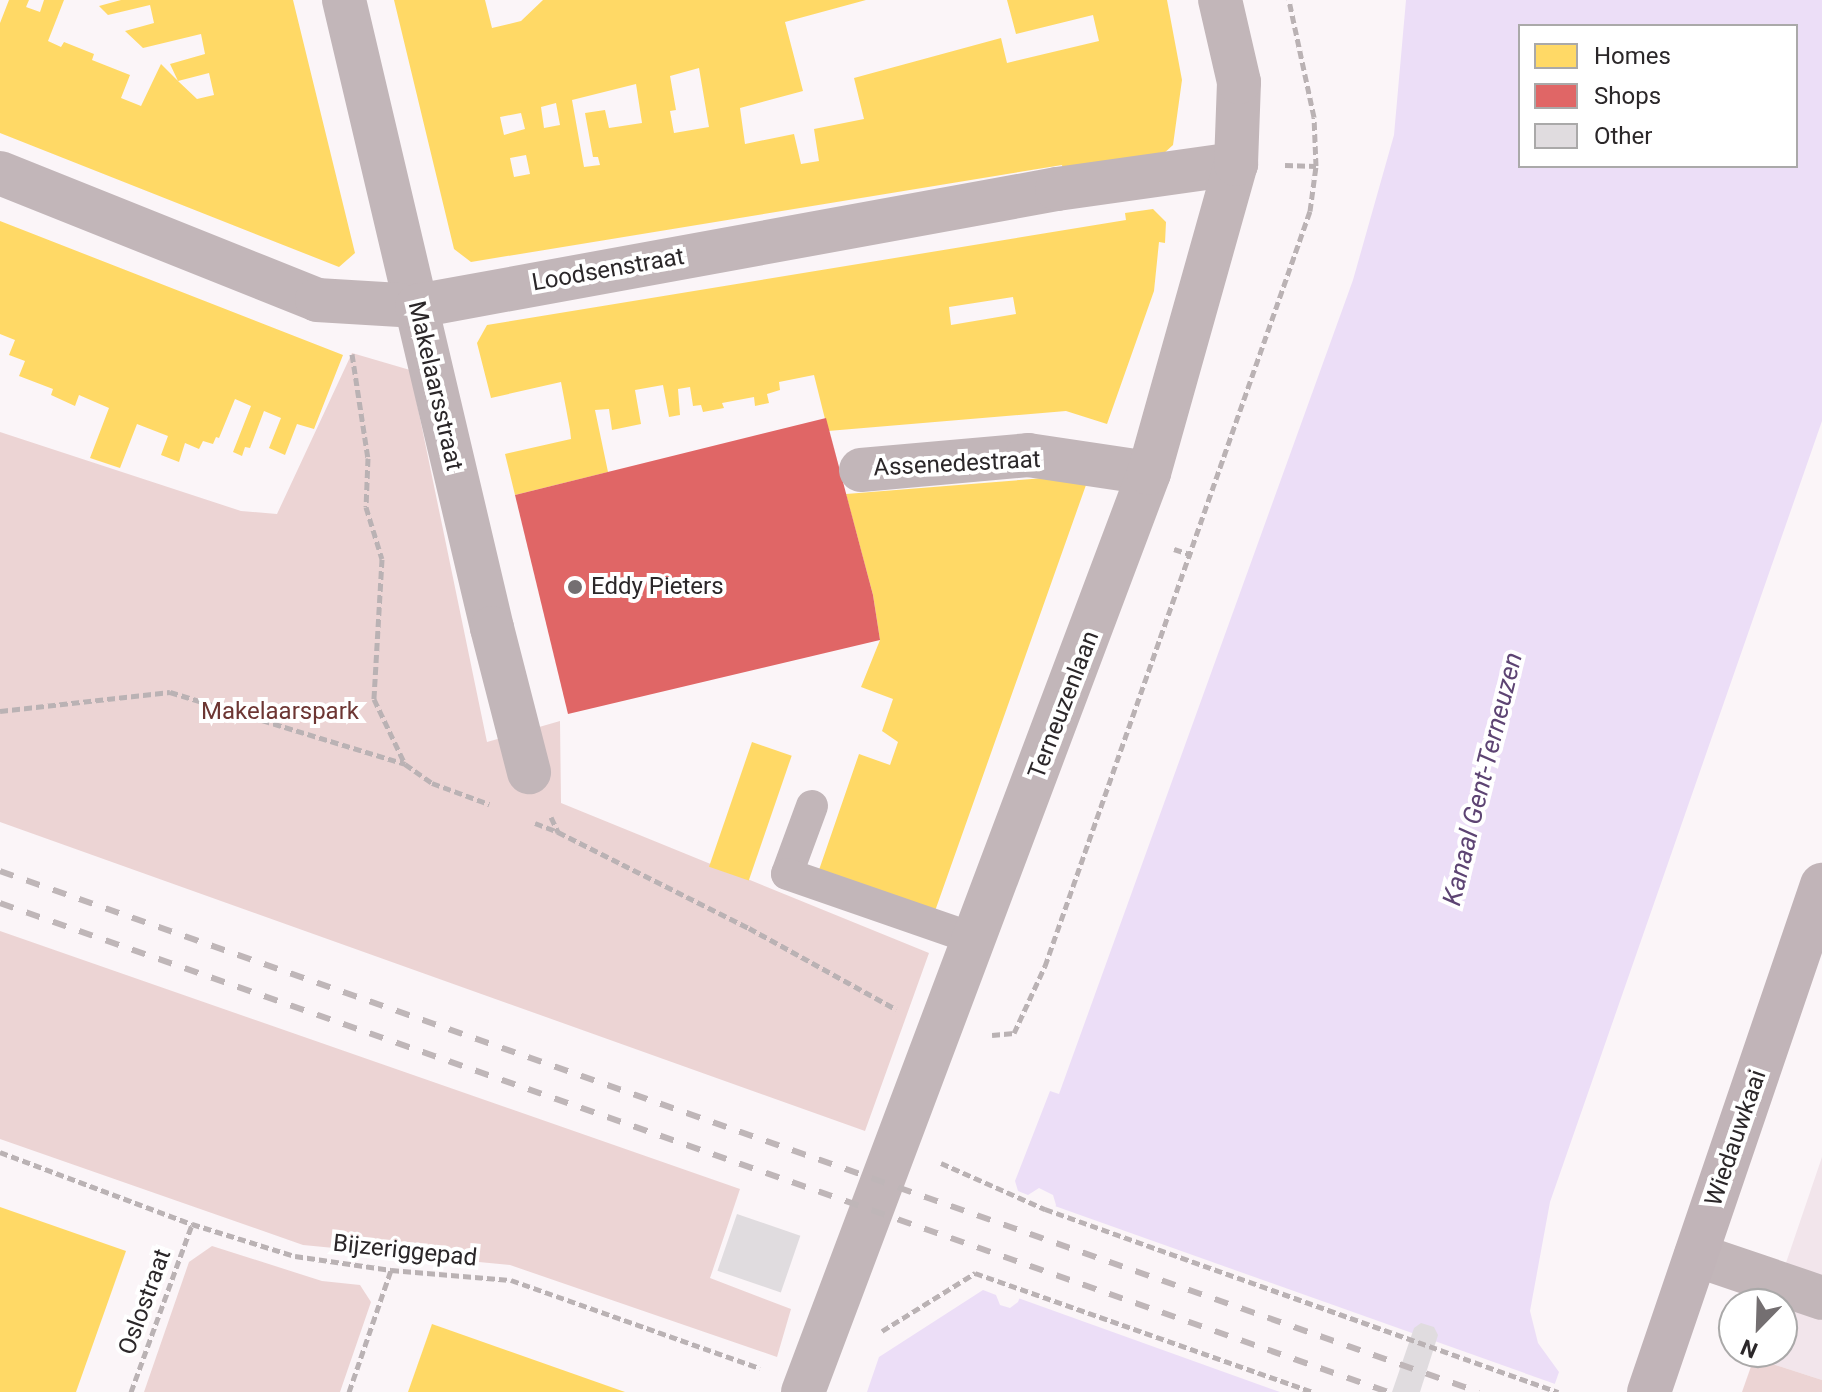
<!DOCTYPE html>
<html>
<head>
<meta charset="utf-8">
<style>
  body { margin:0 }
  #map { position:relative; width:1822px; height:1392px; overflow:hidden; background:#fbf5f8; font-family:Roboto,sans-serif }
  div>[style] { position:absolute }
  .built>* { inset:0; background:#f2e5eb }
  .green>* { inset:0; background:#ecd4d4 }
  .water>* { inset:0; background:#ecdef7 }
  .pier>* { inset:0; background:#fbf5f8 }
  .homes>* { inset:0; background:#ffd966; transform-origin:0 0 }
  .shops>* { inset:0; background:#e06666 }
  .building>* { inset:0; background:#e0dcdf; transform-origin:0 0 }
  .path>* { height:5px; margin-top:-2.5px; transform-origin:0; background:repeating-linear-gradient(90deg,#bab2b4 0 8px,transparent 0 12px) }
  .service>* { height:32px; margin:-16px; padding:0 16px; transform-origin:16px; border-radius:16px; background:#c2b6b9 }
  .minor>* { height:44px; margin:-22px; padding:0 22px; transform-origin:22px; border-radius:22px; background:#c2b6b9 }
  .secondary>* { height:44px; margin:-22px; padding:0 22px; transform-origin:22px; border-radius:22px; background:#c1b4b8 }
  .rail>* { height:6px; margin-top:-3px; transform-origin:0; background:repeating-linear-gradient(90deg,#bfb6b8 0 14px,transparent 0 28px) }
  .dots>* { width:22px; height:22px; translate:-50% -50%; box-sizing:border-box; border:4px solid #fff; border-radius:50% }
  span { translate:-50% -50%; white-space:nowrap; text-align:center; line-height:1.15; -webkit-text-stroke:8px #fff; paint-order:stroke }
  .street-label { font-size:24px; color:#2b2729 }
  .poi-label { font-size:24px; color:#2b2729 }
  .left { translate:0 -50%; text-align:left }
  .park-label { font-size:24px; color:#6d3633 }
  .water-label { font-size:26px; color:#5d4473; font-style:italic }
  .legend { position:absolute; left:1518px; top:24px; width:280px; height:144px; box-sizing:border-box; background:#fff; border:2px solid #aaa9a9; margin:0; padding:10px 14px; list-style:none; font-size:24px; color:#2b2729 }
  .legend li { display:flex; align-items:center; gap:16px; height:40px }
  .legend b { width:40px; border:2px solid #aaa9a9 }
  .north { position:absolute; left:1718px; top:1288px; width:80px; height:80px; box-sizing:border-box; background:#fff; border:2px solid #aaa9a9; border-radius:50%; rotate:203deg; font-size:22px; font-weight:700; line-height:32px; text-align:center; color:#2b2729 }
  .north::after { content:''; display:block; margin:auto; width:28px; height:36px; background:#746f71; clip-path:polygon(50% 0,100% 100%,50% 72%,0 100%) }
</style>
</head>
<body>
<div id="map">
  <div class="built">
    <div style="clip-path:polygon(1822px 1157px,1822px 1380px,1754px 1358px,1756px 1352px,1782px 1352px,1782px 1304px,1772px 1304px)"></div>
  </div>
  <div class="green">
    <div style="clip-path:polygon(352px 353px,410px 370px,487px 742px,560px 721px,561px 803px,929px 953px,865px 1131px,0 822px,0 432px,241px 511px,277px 514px)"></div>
    <div style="clip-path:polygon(0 931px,740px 1189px,710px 1278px,791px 1309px,777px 1357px,510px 1265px,303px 1245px,0 1139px)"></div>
    <div style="clip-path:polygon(212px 1246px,322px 1281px,360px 1285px,371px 1302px,340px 1392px,144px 1392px,189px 1262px)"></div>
    <div style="clip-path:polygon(1754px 1358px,1822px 1380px,1822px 1392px,1742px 1392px)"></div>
  </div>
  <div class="water">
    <div style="clip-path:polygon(evenodd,1406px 0,1822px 0,1822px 421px,1550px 1202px,1530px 1311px,1538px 1343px,1559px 1372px,1552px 1392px,867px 1392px,879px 1357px,983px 1290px,996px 1295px,1000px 1305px,1010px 1308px,1018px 1302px,1056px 1205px,1053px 1195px,1039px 1188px,1028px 1195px,1018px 1191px,1015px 1181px,1050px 1091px,1059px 1094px,1353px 280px,1394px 135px,1406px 0,1520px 26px,1796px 26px,1796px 166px,1520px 166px,1520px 26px)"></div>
  </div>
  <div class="pier">
    <div style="clip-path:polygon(1052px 1205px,1558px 1385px,1556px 1392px,1280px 1392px,1015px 1297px)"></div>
  </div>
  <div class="homes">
    <div style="clip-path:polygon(evenodd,9px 0,29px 0,26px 7px,40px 12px,44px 0,64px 0,48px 41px,61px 47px,64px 42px,94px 54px,92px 60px,130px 75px,121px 98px,141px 106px,161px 64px,178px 81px,170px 64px,205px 54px,201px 34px,143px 48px,125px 31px,154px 23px,150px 5px,108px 15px,99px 6px,121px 0,293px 0,355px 253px,339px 267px,0 133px,0 23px,9px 0,209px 73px,214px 95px,197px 99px,178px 81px,209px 73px)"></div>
    <div style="clip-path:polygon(evenodd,394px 0,485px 0,492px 28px,521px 21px,543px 0,866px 0,785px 22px,803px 91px,740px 108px,745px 144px,794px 134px,801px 164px,819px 161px,814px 129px,864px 119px,854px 78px,1001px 38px,1007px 63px,1099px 41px,1093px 15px,1016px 34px,1007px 0,1167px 0,1182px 80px,1173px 145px,1162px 155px,1063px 171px,1062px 165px,471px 262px,454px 249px,394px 0,699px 68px,709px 127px,674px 133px,670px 111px,676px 110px,670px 76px,699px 68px,394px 0,636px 84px,642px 123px,609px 128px,605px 110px,585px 113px,593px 157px,598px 157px,600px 165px,584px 167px,572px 100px,636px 84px,394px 0,556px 103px,560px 125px,544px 128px,541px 107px,556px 103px,394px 0,521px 113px,525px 129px,504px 135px,500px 117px,521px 113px,394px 0,526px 155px,530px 174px,514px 177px,510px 158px,526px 155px)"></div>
    <div style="clip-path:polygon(evenodd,1153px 209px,1166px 222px,1165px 243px,1159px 242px,1154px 291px,1107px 424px,1066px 411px,828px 431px,814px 375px,779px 382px,780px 390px,767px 394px,769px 403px,755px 406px,754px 397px,722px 403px,724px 408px,703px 412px,701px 405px,693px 406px,690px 387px,678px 389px,680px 415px,669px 417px,663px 385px,635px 390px,641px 424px,612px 430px,609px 409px,595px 410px,608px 472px,515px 495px,505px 454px,571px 439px,570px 430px,561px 382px,491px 398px,477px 343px,487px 325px,1126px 220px,1125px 213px,1153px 209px,1013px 297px,1016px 314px,951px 325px,949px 307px,1013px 297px)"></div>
    <div style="clip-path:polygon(0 221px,343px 355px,314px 429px,297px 424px,285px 455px,269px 448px,281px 418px,264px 411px,250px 448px,245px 447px,242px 456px,233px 452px,251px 406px,235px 399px,219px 438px,216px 437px,213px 444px,203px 441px,199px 449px,185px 443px,179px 462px,161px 455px,168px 436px,137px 424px,120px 468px,90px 458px,109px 408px,79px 395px,75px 406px,51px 395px,53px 389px,19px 376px,25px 361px,9px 355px,15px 340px,0 334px)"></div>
    <div style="clip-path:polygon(1057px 477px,1086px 485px,935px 911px,819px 870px,859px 754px,890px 765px,898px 742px,882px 731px,893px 699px,861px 687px,880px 640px,873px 595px,846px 494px)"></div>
    <div style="left:752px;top:742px;width:42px;height:132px;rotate:19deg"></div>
    <div style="clip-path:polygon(0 1207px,126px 1251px,76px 1392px,0 1392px)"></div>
    <div style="clip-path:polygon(432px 1324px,625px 1392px,408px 1392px)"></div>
  </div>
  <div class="shops">
    <div style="clip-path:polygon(826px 418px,873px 595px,880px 640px,568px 714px,515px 495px)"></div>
  </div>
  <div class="building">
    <div style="left:737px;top:1214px;width:67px;height:60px;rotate:19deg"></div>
    <div style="clip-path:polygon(1421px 1323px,1434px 1327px,1438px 1335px,1420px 1392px,1392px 1392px,1414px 1328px)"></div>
  </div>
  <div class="path">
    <div style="left:1285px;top:165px;width:31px;rotate:2deg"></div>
    <div style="left:352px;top:354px;width:105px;rotate:81.3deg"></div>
    <div style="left:368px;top:458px;width:49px;rotate:92.3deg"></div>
    <div style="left:366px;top:507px;width:54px;rotate:72.9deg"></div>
    <div style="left:382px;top:559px;width:140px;rotate:93.3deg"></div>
    <div style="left:374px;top:699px;width:72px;rotate:64.5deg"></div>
    <div style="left:1174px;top:549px;width:19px;rotate:18deg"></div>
    <div style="left:0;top:711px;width:171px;rotate:-6.4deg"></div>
    <div style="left:170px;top:692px;width:246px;rotate:17deg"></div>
    <div style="left:405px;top:764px;width:33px;rotate:35deg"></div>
    <div style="left:432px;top:783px;width:61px;rotate:20.2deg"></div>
    <div style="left:551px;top:817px;width:17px;rotate:65deg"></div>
    <div style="left:558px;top:832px;width:214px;rotate:26.7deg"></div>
    <div style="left:749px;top:928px;width:168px;rotate:28.9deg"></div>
    <div style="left:535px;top:823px;width:25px;rotate:21deg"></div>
    <div style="left:992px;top:1035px;width:22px;rotate:-5deg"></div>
    <div style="left:1014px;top:1033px;width:74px;rotate:-65.2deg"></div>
    <div style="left:1045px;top:966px;width:800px;rotate:-70.66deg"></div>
    <div style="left:1310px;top:211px;width:45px;rotate:-82.4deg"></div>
    <div style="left:1316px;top:166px;width:49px;rotate:-92.3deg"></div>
    <div style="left:1314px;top:117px;width:120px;rotate:-102.1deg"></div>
    <div style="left:0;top:1152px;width:205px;rotate:20.6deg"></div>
    <div style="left:192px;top:1224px;width:108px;rotate:17.3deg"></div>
    <div style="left:295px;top:1256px;width:97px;rotate:8.3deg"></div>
    <div style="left:391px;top:1270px;width:120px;rotate:4.8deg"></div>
    <div style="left:511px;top:1280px;width:264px;rotate:19.5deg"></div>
    <div style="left:941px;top:1163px;width:114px;rotate:23.9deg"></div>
    <div style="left:1045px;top:1209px;width:545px;rotate:19.63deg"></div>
    <div style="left:882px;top:1331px;width:110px;rotate:-31.9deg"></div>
    <div style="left:975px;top:1273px;width:357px;rotate:19.4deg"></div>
    <div style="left:131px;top:1392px;width:179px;rotate:-70deg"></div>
    <div style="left:349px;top:1392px;width:129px;rotate:-71deg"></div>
  </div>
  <div class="service">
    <div style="left:812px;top:806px;width:72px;rotate:110.2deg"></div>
    <div style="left:787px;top:874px;width:199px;rotate:19.1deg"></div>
  </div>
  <div class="minor">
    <div style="left:344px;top:0;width:645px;rotate:76.74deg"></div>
    <div style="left:492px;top:628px;width:149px;rotate:75.6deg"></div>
    <div style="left:0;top:173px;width:341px;rotate:21.8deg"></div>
    <div style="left:317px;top:300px;width:100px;rotate:3.4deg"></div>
    <div style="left:417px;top:306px;width:651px;rotate:-10.36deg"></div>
    <div style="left:1057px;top:189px;width:181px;rotate:-8deg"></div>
    <div style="left:861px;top:470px;width:168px;rotate:-5.1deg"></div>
    <div style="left:1028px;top:455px;width:122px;rotate:8.5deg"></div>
    <div style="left:1696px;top:1255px;width:133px;rotate:18.8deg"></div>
    <div style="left:803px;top:1392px;width:982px;rotate:-69.37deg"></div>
    <div style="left:1149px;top:473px;width:321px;rotate:-74.3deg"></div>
    <div style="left:1236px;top:164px;width:82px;rotate:-87.9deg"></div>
    <div style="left:1239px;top:82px;width:84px;rotate:-103deg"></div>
  </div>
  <div class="secondary">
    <div style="left:1649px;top:1392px;width:536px;rotate:-71.16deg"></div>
  </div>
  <div class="rail">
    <div style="left:0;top:871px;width:1568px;rotate:19.41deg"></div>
    <div style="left:0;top:903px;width:1472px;rotate:19.41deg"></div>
  </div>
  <div class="dots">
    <div style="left:575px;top:587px;background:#746f71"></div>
  </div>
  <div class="street-label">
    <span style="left:608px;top:270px;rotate:-10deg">Loodsenstraat</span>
    <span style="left:435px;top:386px;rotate:77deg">Makelaarsstraat</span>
    <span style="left:957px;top:464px;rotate:-3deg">Assenedestraat</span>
    <span style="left:1064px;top:705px;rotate:-69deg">Terneuzenlaan</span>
    <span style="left:1736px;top:1138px;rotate:-71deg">Wiedauwkaai</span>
    <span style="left:405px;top:1251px;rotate:6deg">Bijzeriggepad</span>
    <span style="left:145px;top:1302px;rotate:-70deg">Oslostraat</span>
  </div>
  <div class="poi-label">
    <span class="left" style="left:591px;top:587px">Eddy Pieters</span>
  </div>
  <div class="park-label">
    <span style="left:280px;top:712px">Makelaarspark</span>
  </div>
  <div class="water-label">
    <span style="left:1483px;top:779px;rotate:-76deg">Kanaal Gent-Terneuzen</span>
  </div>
  <ul class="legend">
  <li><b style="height:22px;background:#ffd966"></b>Homes</li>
  <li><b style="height:22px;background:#e06666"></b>Shops</li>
  <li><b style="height:22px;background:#e0dcdf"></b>Other</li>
  </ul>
  <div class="north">N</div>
</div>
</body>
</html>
